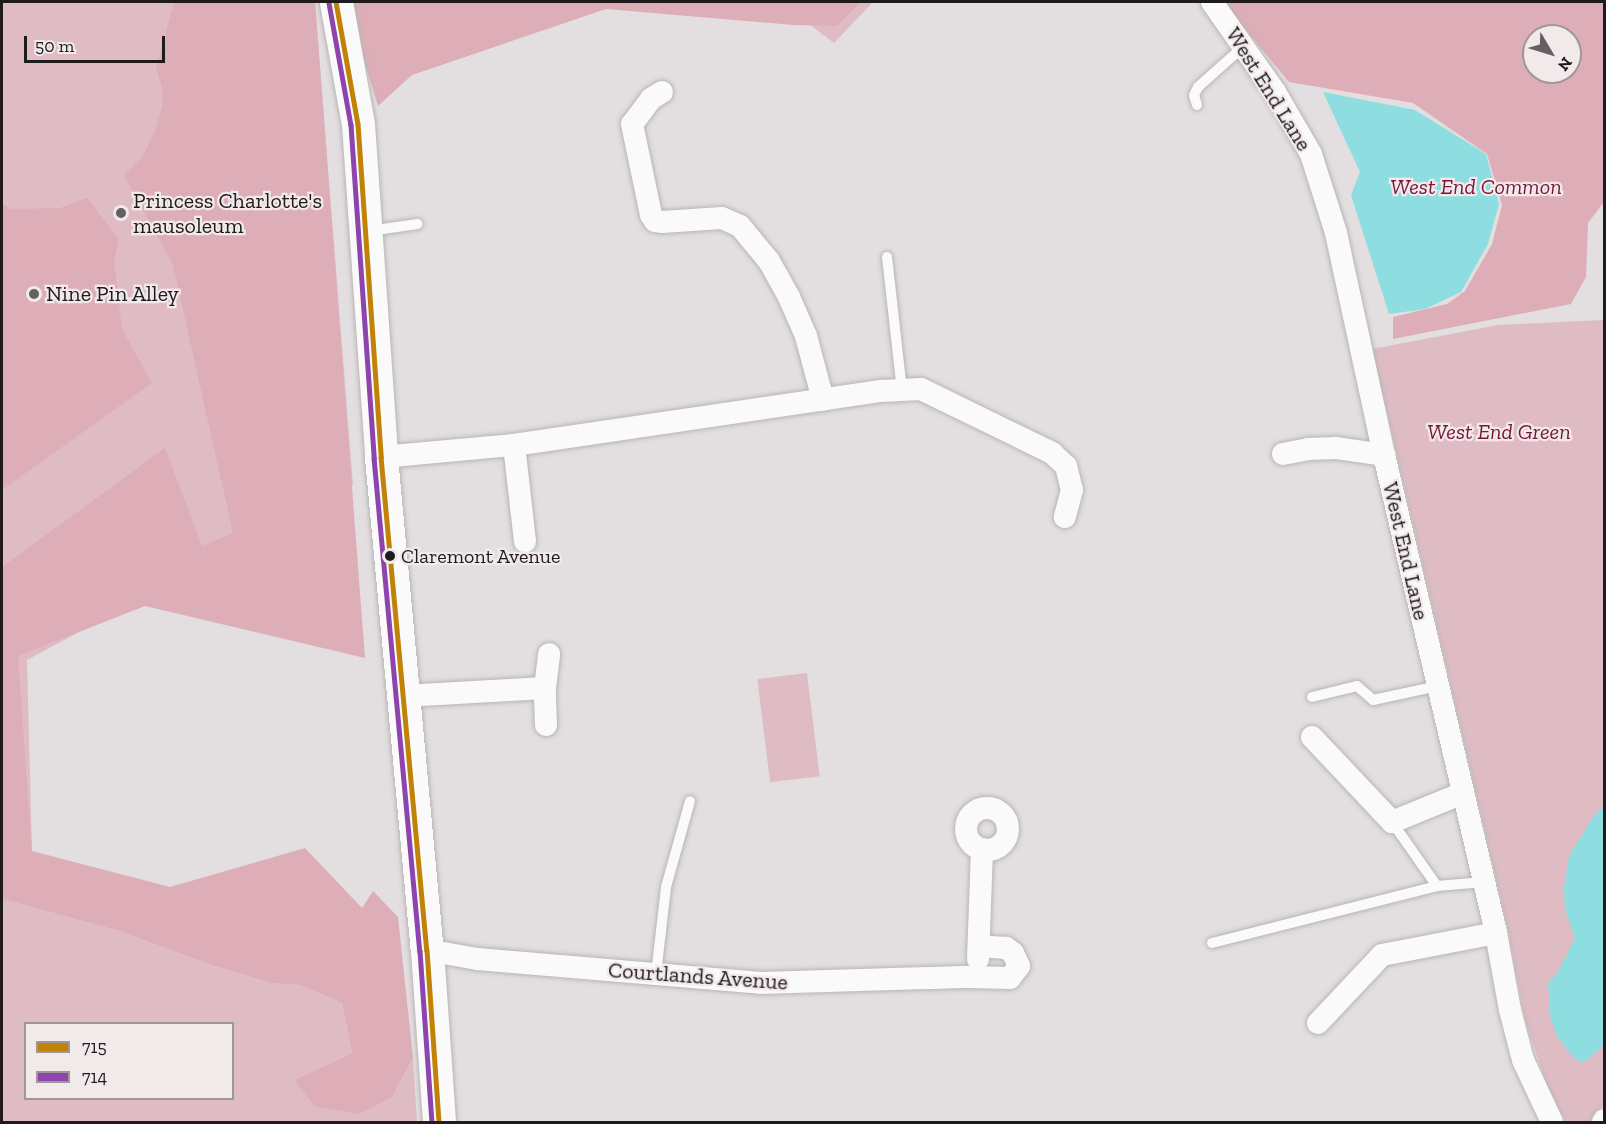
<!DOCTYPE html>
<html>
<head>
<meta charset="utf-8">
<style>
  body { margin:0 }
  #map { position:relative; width:1606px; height:1124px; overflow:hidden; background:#e3dedf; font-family:"Zilla Slab",serif }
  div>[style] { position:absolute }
  .green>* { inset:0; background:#dfbcc4; transform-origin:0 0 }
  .forest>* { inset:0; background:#deaeb8 }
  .water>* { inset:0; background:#8edde0 }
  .roads { filter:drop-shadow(0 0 2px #b9b5b6) drop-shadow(0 0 2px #b9b5b6) }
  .lane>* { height:10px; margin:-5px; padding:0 5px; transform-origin:5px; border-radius:5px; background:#fbfafa }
  .street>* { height:22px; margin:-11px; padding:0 11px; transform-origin:11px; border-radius:11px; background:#fbfafa }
  .street>.ring { margin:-11px; padding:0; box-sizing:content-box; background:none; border:22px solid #fbfafa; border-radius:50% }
  .primary>* { height:33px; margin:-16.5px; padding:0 16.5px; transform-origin:16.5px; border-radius:16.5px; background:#fbfafa }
  .bus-1>* { height:4.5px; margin:-2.25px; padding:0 2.25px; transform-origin:2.25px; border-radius:2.25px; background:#c18307 }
  .bus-2>* { height:4.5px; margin:-2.25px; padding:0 2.25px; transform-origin:2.25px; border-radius:2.25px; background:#8e44ad }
  .dots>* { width:16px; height:16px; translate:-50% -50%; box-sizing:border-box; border:3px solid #f2e9eb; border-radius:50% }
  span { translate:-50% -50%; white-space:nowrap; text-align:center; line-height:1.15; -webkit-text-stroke:4.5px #f2e9eb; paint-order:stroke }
  .bus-label { font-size:20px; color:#1f1b1c }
  .left { translate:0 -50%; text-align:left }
  .street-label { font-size:22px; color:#1f1b1c }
  .park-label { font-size:22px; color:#79173a; font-style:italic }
  .poi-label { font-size:22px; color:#1f1b1c }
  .frame { position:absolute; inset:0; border:3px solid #1f1b1c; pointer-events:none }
  .legend { position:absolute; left:24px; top:1022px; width:210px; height:78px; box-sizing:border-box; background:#f2e9eb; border:2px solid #9e9798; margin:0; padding:8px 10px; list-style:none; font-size:18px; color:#1f1b1c }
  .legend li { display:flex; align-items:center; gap:12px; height:30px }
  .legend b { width:30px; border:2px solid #9e9798 }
  .north { position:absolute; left:1522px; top:24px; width:60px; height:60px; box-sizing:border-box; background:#f2e9eb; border:2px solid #9e9798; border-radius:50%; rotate:128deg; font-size:16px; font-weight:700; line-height:24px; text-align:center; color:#1f1b1c }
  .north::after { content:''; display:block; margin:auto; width:21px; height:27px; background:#645f60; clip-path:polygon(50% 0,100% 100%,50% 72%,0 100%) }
  .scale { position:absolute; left:24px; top:36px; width:141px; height:27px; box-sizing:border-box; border:3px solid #1f1b1c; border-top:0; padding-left:8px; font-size:18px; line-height:21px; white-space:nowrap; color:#1f1b1c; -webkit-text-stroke:4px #f2e9eb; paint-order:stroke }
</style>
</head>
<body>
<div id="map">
  <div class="green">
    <div style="clip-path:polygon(2px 2px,315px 2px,353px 485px,27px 660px,32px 851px,2px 857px)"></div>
    <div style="clip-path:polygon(807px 2px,873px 2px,834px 43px,810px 25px)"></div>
    <div style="clip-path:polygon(1604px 320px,1604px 1103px,1594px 1122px,1566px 1122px,1549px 1091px,1525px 1020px,1507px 925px,1372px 349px,1498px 325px)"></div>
    <div style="left:807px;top:673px;width:104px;height:50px;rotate:83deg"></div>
    <div style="clip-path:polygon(evenodd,2px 899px,119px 931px,214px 966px,271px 983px,300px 985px,342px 1003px,352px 1053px,294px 1080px,392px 1097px,413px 1058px,417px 1122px,2px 1122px,2px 899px,26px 1024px,232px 1024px,232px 1098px,26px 1098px,26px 1024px)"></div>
  </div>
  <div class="forest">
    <div style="clip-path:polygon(174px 2px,315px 2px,365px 658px,145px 606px,18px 656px,32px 851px,170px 887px,305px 848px,362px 908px,373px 891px,398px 917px,413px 1058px,392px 1097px,359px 1114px,314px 1106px,294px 1080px,352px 1053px,342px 1003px,300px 985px,271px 983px,214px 966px,119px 931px,2px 899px,2px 567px,165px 448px,202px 546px,233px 533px,173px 265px,124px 175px,143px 156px,155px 131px,163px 103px,162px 87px,156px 68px)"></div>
    <div style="clip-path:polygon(346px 2px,861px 2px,837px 26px,794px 25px,606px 9px,412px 75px,378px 106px)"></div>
    <div style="clip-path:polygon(evenodd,1223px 2px,1604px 2px,1604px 202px,1588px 223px,1586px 277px,1571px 304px,1393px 339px,1393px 317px,1447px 304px,1465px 291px,1492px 244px,1502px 205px,1487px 154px,1413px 103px,1289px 82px,1223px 2px,1534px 36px,1570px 36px,1570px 72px,1534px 72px,1534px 36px)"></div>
    <div style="clip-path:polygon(87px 198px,119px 239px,114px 261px,122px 329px,152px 383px,2px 490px,2px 203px,11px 209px,60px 208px)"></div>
  </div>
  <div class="water">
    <div style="clip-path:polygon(1323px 92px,1415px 110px,1486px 154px,1499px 204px,1488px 244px,1461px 292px,1425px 309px,1389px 314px,1351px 195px,1360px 172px)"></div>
    <div style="clip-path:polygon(1604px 807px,1604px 1045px,1583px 1063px,1573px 1057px,1558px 1038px,1550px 1016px,1548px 983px,1558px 972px,1575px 938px,1565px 909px,1564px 887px,1569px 856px,1595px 814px)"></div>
  </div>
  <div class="roads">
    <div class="lane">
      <div style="left:1197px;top:105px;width:10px;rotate:-107deg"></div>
      <div style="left:1194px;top:95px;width:9px;rotate:-63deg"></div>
      <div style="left:1198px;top:87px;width:62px;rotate:-41.7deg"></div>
      <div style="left:369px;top:231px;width:49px;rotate:-8.3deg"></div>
      <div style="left:887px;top:257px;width:134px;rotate:83.6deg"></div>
      <div style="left:1312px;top:697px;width:46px;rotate:-13.7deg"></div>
      <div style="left:1357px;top:686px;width:21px;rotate:41deg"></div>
      <div style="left:1373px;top:700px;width:66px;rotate:-12.2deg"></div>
      <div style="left:1392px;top:822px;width:78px;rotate:54.9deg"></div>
      <div style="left:1212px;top:943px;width:232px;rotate:-14.2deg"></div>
      <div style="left:1437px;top:886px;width:47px;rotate:-4.9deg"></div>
      <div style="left:656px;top:974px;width:88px;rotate:-83.4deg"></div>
      <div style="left:666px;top:887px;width:89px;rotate:-74.4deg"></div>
    </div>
    <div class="street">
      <div style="left:1212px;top:2px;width:110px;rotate:55deg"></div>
      <div style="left:1275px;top:92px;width:72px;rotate:59.9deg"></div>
      <div style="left:1311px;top:154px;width:83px;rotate:72.4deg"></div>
      <div style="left:1336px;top:233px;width:227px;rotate:77.8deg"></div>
      <div style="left:1384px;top:455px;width:491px;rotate:76.8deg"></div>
      <div style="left:1496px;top:933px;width:78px;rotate:79.7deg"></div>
      <div style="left:1510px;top:1010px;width:52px;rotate:75.4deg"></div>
      <div style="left:1523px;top:1060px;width:68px;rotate:64.9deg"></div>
      <div style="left:662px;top:92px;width:13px;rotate:148deg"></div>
      <div style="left:651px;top:99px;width:31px;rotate:127deg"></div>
      <div style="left:632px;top:124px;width:93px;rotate:78.2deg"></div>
      <div style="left:651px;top:215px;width:7px;rotate:56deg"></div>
      <div style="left:655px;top:221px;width:7px;rotate:8deg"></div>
      <div style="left:662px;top:222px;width:60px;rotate:-3.8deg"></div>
      <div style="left:722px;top:218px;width:20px;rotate:24deg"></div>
      <div style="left:740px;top:226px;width:45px;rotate:50.4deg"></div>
      <div style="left:769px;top:261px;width:41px;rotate:60.9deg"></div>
      <div style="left:789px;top:297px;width:43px;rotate:66.4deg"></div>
      <div style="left:806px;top:336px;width:66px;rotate:75.1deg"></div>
      <div style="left:514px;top:445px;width:97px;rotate:83.5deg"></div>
      <div style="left:1283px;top:454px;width:25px;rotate:-11deg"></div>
      <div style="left:1308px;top:449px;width:28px;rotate:-2deg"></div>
      <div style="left:1336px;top:448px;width:49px;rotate:8.3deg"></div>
      <div style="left:381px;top:457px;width:134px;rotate:-5.2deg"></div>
      <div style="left:514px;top:445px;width:371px;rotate:-8.4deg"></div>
      <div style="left:881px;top:391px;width:40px;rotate:-2.9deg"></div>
      <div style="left:921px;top:389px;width:146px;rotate:26deg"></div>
      <div style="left:1052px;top:453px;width:19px;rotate:43deg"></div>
      <div style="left:1066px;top:466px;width:25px;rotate:76deg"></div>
      <div style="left:1072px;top:490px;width:28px;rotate:105deg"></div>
      <div style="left:403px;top:696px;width:142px;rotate:-3.2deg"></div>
      <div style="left:546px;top:725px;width:37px;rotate:-92deg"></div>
      <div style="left:545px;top:688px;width:34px;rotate:-83deg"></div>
      <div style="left:1312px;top:737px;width:117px;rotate:46.7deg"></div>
      <div style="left:1392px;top:822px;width:77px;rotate:-22.2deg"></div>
      <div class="ring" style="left:966px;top:808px;width:20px;height:20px"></div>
      <div style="left:427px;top:950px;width:51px;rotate:10.2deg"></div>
      <div style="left:477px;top:959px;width:285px;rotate:4.8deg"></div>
      <div style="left:761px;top:983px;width:208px;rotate:-1.7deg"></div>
      <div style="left:969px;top:977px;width:41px;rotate:1.4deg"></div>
      <div style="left:1010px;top:978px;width:15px;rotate:-53deg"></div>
      <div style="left:1019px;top:966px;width:14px;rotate:-115deg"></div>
      <div style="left:1013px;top:953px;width:9px;rotate:-144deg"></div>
      <div style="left:1006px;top:948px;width:27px;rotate:-176deg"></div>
      <div style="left:978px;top:959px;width:110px;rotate:-87.9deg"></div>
      <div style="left:1318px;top:1023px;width:93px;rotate:-46.7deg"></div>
      <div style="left:1382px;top:955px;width:116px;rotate:-10.9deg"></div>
      <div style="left:1603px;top:1122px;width:2px;rotate:-63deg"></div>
    </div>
    <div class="primary">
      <div style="left:336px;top:2px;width:124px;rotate:79.8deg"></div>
      <div style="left:358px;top:124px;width:334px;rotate:86deg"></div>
      <div style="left:381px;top:457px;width:495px;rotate:84.7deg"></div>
      <div style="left:427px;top:950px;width:172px;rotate:86deg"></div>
    </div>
  </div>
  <div class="bus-1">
    <div style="left:336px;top:2px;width:124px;rotate:79.8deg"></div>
    <div style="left:358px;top:124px;width:334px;rotate:86deg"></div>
    <div style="left:381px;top:457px;width:495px;rotate:84.7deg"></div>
    <div style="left:427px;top:950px;width:172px;rotate:86deg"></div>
  </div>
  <div class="bus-2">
    <div style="left:329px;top:3px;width:124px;rotate:79.8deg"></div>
    <div style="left:351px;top:125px;width:334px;rotate:86deg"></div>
    <div style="left:374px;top:458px;width:495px;rotate:84.7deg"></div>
    <div style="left:420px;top:951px;width:171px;rotate:86deg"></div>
  </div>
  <div class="dots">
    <div style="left:121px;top:213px;background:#645f60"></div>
    <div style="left:34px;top:294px;background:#645f60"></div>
    <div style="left:390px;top:556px;background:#1f1b1c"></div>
  </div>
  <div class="bus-label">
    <span class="left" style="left:401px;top:556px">Claremont Avenue</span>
  </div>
  <div class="street-label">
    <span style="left:1269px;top:89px;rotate:58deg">West End Lane</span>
    <span style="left:1406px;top:551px;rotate:77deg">West End Lane</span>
    <span style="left:698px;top:976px;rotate:4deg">Courtlands Avenue</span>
  </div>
  <div class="park-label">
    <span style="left:1476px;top:187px">West End Common</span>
    <span style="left:1499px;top:432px">West End Green</span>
  </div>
  <div class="poi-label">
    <span class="left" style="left:133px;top:213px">Princess Charlotte's<br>mausoleum</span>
    <span class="left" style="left:46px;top:294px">Nine Pin Alley</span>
  </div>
  <div class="frame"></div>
  <ul class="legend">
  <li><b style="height:8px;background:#c18307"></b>715</li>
  <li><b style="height:8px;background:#8e44ad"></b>714</li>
  </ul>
  <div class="north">N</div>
  <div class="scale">50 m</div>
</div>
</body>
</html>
